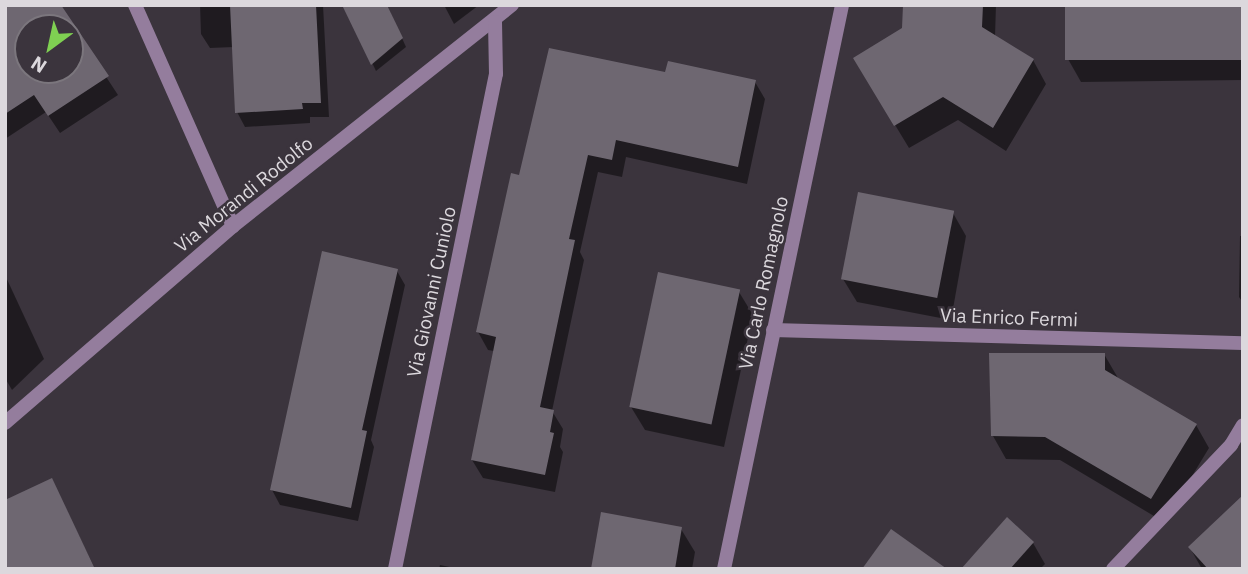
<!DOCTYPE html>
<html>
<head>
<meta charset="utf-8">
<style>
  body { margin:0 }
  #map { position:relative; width:1248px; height:574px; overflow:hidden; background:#3b343d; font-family:"IBM Plex Sans",sans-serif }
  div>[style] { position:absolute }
  .shadow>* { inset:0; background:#0007 }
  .building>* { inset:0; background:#6e6771; transform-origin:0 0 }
  .street>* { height:14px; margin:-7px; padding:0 7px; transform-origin:7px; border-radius:7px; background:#947d9d }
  span { translate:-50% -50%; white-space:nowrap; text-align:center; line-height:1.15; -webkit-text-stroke:5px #3b343d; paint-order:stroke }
  .street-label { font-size:19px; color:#dcd8dd }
  .frame { position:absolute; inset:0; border:7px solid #dcd8dd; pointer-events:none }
  .north { position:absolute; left:14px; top:14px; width:70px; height:70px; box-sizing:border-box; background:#3b343d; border:2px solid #7b767d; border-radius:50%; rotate:213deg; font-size:19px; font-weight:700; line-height:28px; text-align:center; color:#dcd8dd }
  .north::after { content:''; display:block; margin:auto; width:24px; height:32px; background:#7fd052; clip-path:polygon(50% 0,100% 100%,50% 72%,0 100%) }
</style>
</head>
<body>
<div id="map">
  <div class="shadow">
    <div style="clip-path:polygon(evenodd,5px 5px,59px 5px,118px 95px,60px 133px,46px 112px,5px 139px,5px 5px,28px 28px,70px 28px,70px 70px,28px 70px,28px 28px)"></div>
    <div style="clip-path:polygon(200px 5px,323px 5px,329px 117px,310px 117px,310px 123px,245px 127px,237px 112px,234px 47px,210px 48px,201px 34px)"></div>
    <div style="clip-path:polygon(345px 5px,387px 5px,406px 47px,376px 71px)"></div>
    <div style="clip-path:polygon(444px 5px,479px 5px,454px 24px)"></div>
    <div style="clip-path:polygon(904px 5px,996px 5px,995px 37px,1033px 60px,1046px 84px,1006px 151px,958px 120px,909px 148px,869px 82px,904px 29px)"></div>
    <div style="clip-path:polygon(1243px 5px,1243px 80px,1081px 82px,1068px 59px)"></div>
    <div style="clip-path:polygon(667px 74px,755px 82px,765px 99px,747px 184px,626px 157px,622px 177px,598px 172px,580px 252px,584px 260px,552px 411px,563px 429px,560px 447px,563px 452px,555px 492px,483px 478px,472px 460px,494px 351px,488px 350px,478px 332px,521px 177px)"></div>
    <div style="clip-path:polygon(953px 213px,966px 236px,951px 320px,857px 302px,843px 279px)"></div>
    <div style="clip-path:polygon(1240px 236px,1243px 236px,1243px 303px,1239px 297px)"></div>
    <div style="clip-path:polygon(397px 271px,405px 285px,371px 440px,374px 447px,358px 521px,280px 505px,272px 490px)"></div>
    <div style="clip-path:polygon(5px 275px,44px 359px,12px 390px,5px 378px)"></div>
    <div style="clip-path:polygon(739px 292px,753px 315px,724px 447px,645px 430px,631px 407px)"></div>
    <div style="clip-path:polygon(1104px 354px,1118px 378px,1196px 425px,1209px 448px,1164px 522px,1060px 460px,1006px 459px,993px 436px)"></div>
    <div style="clip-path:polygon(52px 480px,95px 569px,5px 569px)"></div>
    <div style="clip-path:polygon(1007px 520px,1033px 543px,1045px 564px,1040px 569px,963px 569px)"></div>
    <div style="clip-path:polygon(681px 529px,695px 552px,692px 569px,593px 569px)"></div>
    <div style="clip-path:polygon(1190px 548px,1243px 569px,1202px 569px)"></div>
    <div style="clip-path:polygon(440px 565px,459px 569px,439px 569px)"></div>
  </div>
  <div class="building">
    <div style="clip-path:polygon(evenodd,5px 5px,61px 5px,109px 76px,48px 116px,34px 95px,5px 114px,5px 5px,28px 28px,70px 28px,70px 70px,28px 70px,28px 28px)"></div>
    <div style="clip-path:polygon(230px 5px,316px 5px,321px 103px,302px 103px,303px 109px,235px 113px)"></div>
    <div style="clip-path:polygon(342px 5px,387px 5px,403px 38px,371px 65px)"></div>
    <div style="clip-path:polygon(903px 5px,983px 5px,982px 27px,1034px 59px,993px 128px,943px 97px,894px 126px,853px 58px,902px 28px)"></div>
    <div style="left:1065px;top:5px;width:178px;height:55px"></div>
    <div style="clip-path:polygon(549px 48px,665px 72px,668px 61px,756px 80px,738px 167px,616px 140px,612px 160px,588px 155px,569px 239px,575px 240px,540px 407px,554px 410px,550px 432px,554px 433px,545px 475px,471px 460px,496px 337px,476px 332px,511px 173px,519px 175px)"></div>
    <div style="left:858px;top:192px;width:98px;height:89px;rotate:11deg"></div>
    <div style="clip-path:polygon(322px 251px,398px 269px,362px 430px,367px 431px,351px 508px,270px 490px)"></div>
    <div style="left:658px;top:272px;width:84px;height:138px;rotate:12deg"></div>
    <div style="clip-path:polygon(989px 353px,1105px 353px,1105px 370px,1197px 424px,1151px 499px,1045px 437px,991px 436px)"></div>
    <div style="clip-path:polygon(52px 478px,95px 569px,5px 569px,5px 500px)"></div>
    <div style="clip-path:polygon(1243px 495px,1243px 569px,1208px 569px,1188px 547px)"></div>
    <div style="clip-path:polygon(601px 512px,682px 527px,675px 569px,591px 569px)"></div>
    <div style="clip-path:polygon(1007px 517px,1034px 542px,1010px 569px,961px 569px)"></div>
    <div style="clip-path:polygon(891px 529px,947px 569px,862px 569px)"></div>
  </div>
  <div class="street">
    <div style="left:135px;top:5px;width:242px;rotate:66.1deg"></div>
    <div style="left:773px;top:330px;width:470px;rotate:1.6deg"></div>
    <div style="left:5px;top:423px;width:301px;rotate:-40.8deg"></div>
    <div style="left:233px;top:226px;width:356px;rotate:-38.4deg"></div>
    <div style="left:395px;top:569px;width:505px;rotate:-78.47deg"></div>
    <div style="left:496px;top:74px;width:52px;rotate:-91.1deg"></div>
    <div style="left:724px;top:569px;width:576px;rotate:-78.18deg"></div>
    <div style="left:1113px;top:569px;width:171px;rotate:-46.4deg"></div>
    <div style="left:1231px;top:445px;width:23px;rotate:-59deg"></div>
  </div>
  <div class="street-label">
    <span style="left:244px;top:195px;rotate:-39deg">Via Morandi Rodolfo</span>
    <span style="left:764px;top:283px;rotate:-78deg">Via Carlo Romagnolo</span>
    <span style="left:432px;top:292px;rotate:-78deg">Via Giovanni Cuniolo</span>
    <span style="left:1009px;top:318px;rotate:2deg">Via Enrico Fermi</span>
  </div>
  <div class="frame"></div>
  <div class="north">N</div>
</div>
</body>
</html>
